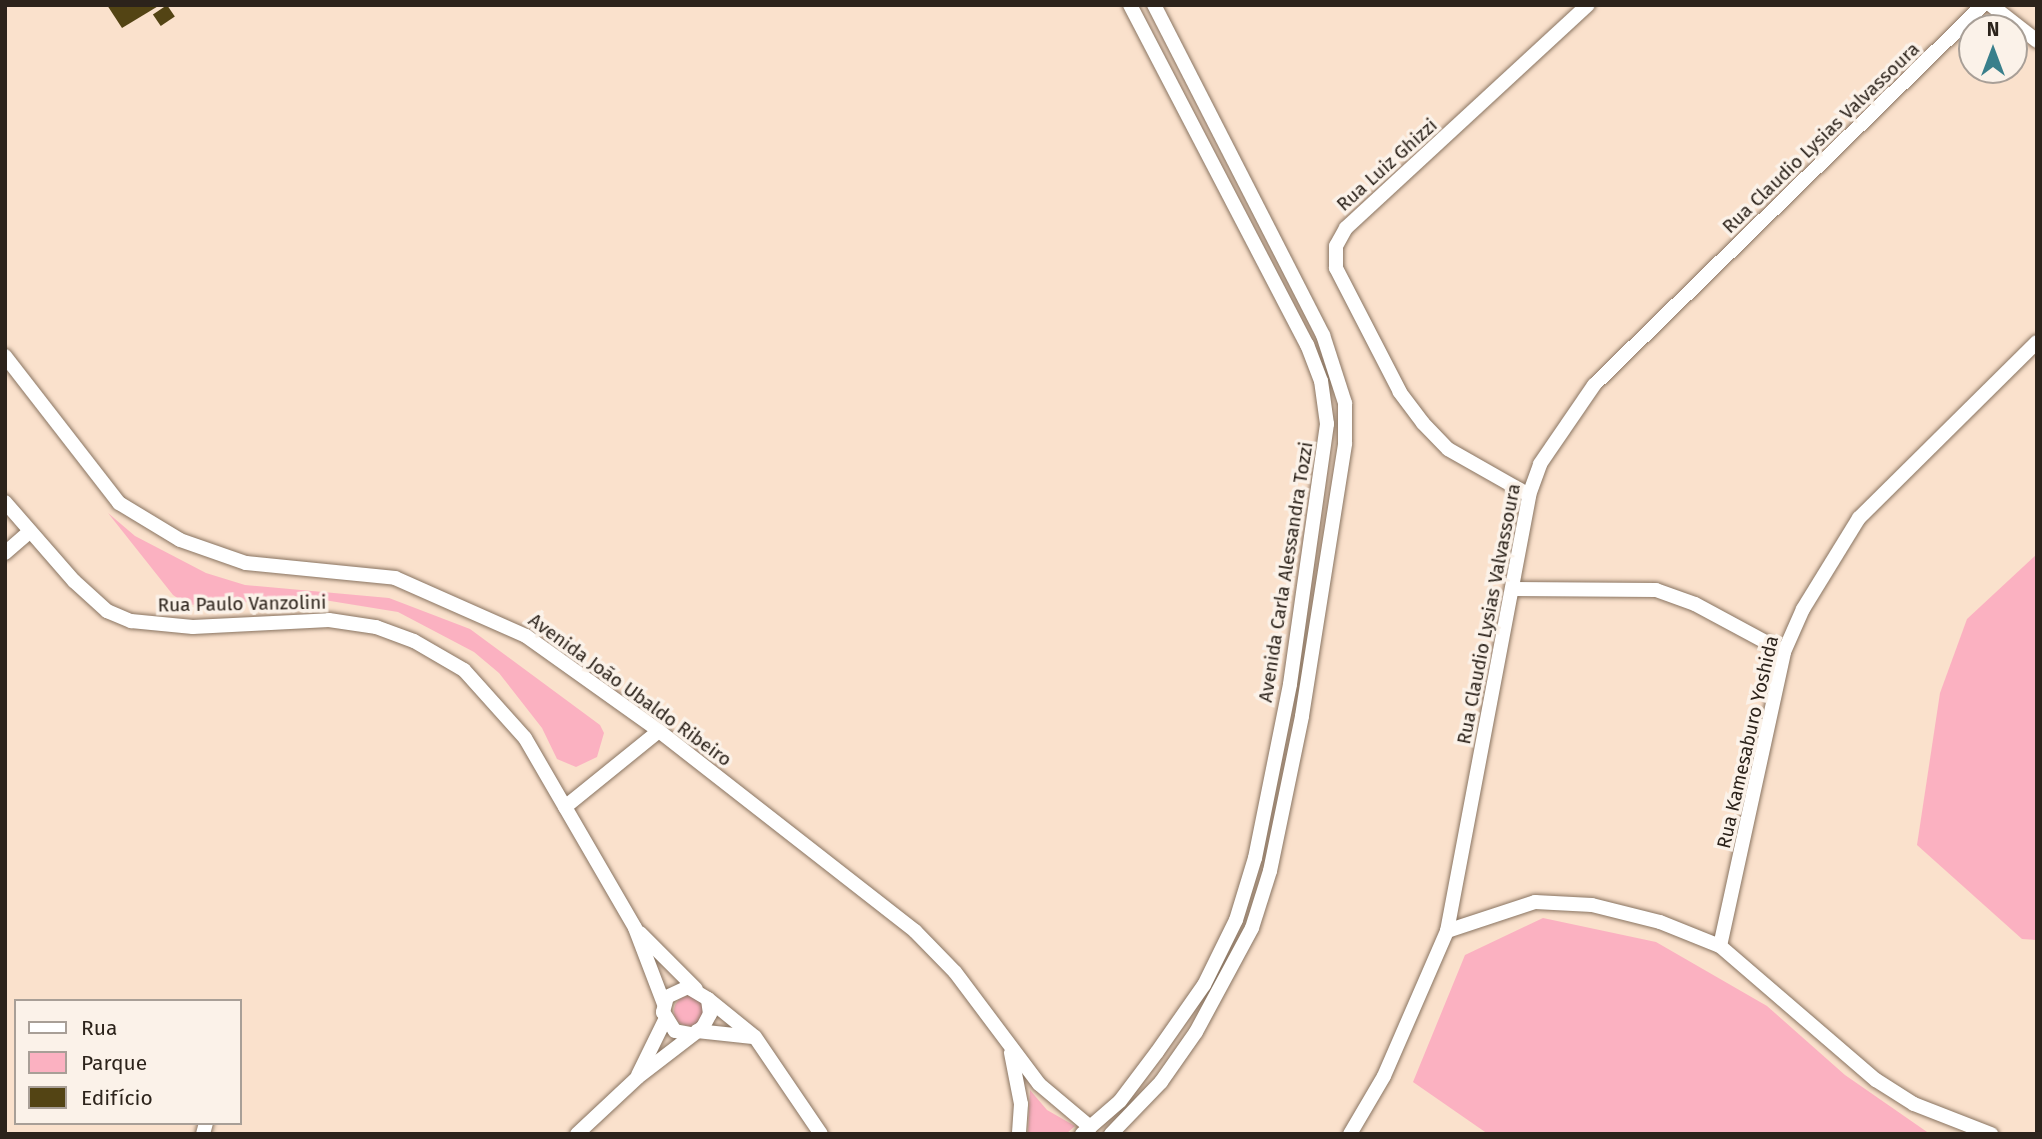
<!DOCTYPE html>
<html>
<head>
<meta charset="utf-8">
<style>
  body { margin:0 }
  #map { position:relative; width:2042px; height:1139px; overflow:hidden; background:#fae1cc; font-family:"Fira Sans",sans-serif }
  div>[style] { position:absolute }
  .green>* { inset:0; background:#fbb1c1 }
  .round { border-radius:50% }
  .building>* { inset:0; background:#534414; transform-origin:0 0 }
  .roads { filter:drop-shadow(0 0 2px #897461) drop-shadow(0 0 2px #897461) }
  .minor>* { height:14px; margin:-7px; padding:0 7px; transform-origin:7px; border-radius:7px; background:#fff }
  span { translate:-50% -50%; white-space:nowrap; text-align:center; line-height:1.15; -webkit-text-stroke:7px #fbf2e9; paint-order:stroke }
  .street-label { font-size:19px; color:#2c231b }
  .frame { position:absolute; inset:0; border:7px solid #2c231b; pointer-events:none }
  .legend { position:absolute; left:14px; top:999px; width:228px; height:126px; box-sizing:border-box; background:#fbf2e9; border:2px solid #a89f97; margin:0; padding:9px 12px; list-style:none; font-size:21px; color:#2c231b }
  .legend li { display:flex; align-items:center; gap:14px; height:35px }
  .legend b { width:35px; border:2px solid #a89f97 }
  .north { position:absolute; left:1958px; top:14px; width:70px; height:70px; box-sizing:border-box; background:#fbf2e9; border:2px solid #a89f97; border-radius:50%; rotate:0deg; font-size:19px; font-weight:700; line-height:28px; text-align:center; color:#2c231b }
  .north::after { content:''; display:block; margin:auto; width:24px; height:32px; background:#397f8b; clip-path:polygon(50% 0,100% 100%,50% 72%,0 100%) }
</style>
</head>
<body>
<div id="map">
  <div class="green">
    <div style="clip-path:polygon(108px 513px,135px 536px,206px 573px,245px 585px,389px 598px,470px 629px,600px 725px,604px 733px,597px 757px,576px 767px,557px 759px,542px 728px,499px 673px,474px 652px,398px 612px,318px 599px,188px 605px,173px 595px)"></div>
    <div style="clip-path:polygon(2037px 554px,2037px 940px,2022px 939px,1917px 845px,1940px 693px,1967px 619px)"></div>
    <div style="clip-path:polygon(1543px 918px,1656px 942px,1767px 1006px,1845px 1075px,1930px 1134px,1488px 1134px,1413px 1082px,1465px 955px)"></div>
    <div class="round" style="left:674px;top:996px;width:30px;height:30px"></div>
    <div style="clip-path:polygon(1030px 1090px,1047px 1110px,1075px 1126px,1066px 1134px,1028px 1134px)"></div>
  </div>
  <div class="building">
    <div style="clip-path:polygon(107px 5px,160px 5px,122px 28px)"></div>
    <div style="left:167px;top:5px;width:14px;height:17px;rotate:56deg"></div>
  </div>
  <div class="roads">
    <div class="minor">
      <div style="left:1991px;top:5px;width:58px;rotate:38deg"></div>
      <div style="left:5px;top:356px;width:186px;rotate:52.2deg"></div>
      <div style="left:119px;top:503px;width:71px;rotate:31.2deg"></div>
      <div style="left:180px;top:540px;width:70px;rotate:19.2deg"></div>
      <div style="left:246px;top:563px;width:150px;rotate:5.7deg"></div>
      <div style="left:395px;top:578px;width:143px;rotate:23.9deg"></div>
      <div style="left:526px;top:636px;width:163px;rotate:35.5deg"></div>
      <div style="left:659px;top:731px;width:325px;rotate:38deg"></div>
      <div style="left:915px;top:931px;width:57px;rotate:45.7deg"></div>
      <div style="left:955px;top:972px;width:140px;rotate:53.1deg"></div>
      <div style="left:1039px;top:1084px;width:67px;rotate:40.1deg"></div>
      <div style="left:1529px;top:495px;width:93px;rotate:-150.4deg"></div>
      <div style="left:1448px;top:449px;width:36px;rotate:-134deg"></div>
      <div style="left:1423px;top:423px;width:39px;rotate:-127deg"></div>
      <div style="left:1400px;top:392px;width:140px;rotate:-117.3deg"></div>
      <div style="left:1336px;top:268px;width:22px;rotate:-90deg"></div>
      <div style="left:1336px;top:246px;width:21px;rotate:-61deg"></div>
      <div style="left:1346px;top:228px;width:329px;rotate:-42.7deg"></div>
      <div style="left:5px;top:502px;width:105px;rotate:48.9deg"></div>
      <div style="left:74px;top:581px;width:45px;rotate:42.3deg"></div>
      <div style="left:107px;top:611px;width:26px;rotate:23deg"></div>
      <div style="left:131px;top:621px;width:62px;rotate:5.5deg"></div>
      <div style="left:193px;top:627px;width:136px;rotate:-2.9deg"></div>
      <div style="left:329px;top:620px;width:48px;rotate:8.5deg"></div>
      <div style="left:376px;top:627px;width:40px;rotate:20.2deg"></div>
      <div style="left:414px;top:641px;width:58px;rotate:30.1deg"></div>
      <div style="left:464px;top:670px;width:91px;rotate:48.1deg"></div>
      <div style="left:525px;top:738px;width:220px;rotate:59.9deg"></div>
      <div style="left:635px;top:928px;width:81px;rotate:69.1deg"></div>
      <div style="left:5px;top:553px;width:33px;rotate:-41deg"></div>
      <div style="left:1512px;top:589px;width:144px;rotate:0.4deg"></div>
      <div style="left:1656px;top:590px;width:41px;rotate:19.7deg"></div>
      <div style="left:1695px;top:604px;width:101px;rotate:28.3deg"></div>
      <div style="left:565px;top:807px;width:121px;rotate:-39deg"></div>
      <div style="left:1447px;top:931px;width:93px;rotate:-18.2deg"></div>
      <div style="left:1535px;top:902px;width:57px;rotate:3deg"></div>
      <div style="left:1592px;top:905px;width:70px;rotate:14deg"></div>
      <div style="left:1660px;top:922px;width:65px;rotate:21.8deg"></div>
      <div style="left:1720px;top:946px;width:206px;rotate:40.7deg"></div>
      <div style="left:1876px;top:1080px;width:45px;rotate:32.3deg"></div>
      <div style="left:1914px;top:1104px;width:83px;rotate:21.3deg"></div>
      <div style="left:640px;top:933px;width:79px;rotate:45deg"></div>
      <div style="left:1720px;top:946px;width:301px;rotate:-77.7deg"></div>
      <div style="left:1784px;top:652px;width:47px;rotate:-66.2deg"></div>
      <div style="left:1803px;top:609px;width:107px;rotate:-58.4deg"></div>
      <div style="left:1859px;top:518px;width:250px;rotate:-44.7deg"></div>
      <div style="left:708px;top:999px;width:60px;rotate:39deg"></div>
      <div style="left:755px;top:1037px;width:117px;rotate:55.8deg"></div>
      <div style="left:697px;top:1031px;width:56px;rotate:6.1deg"></div>
      <div style="left:1011px;top:1053px;width:52px;rotate:78.9deg"></div>
      <div style="left:1021px;top:1104px;width:30px;rotate:94deg"></div>
      <div style="left:638px;top:1075px;width:61px;rotate:-63.9deg"></div>
      <div style="left:203px;top:1134px;width:11px;rotate:-75deg"></div>
      <div style="left:577px;top:1134px;width:83px;rotate:-43.1deg"></div>
      <div style="left:638px;top:1077px;width:82px;rotate:-37.6deg"></div>
      <div style="left:703px;top:1027px;width:15px;rotate:-62deg"></div>
      <div style="left:710px;top:1014px;width:15px;rotate:-98deg"></div>
      <div style="left:708px;top:999px;width:23px;rotate:-149deg"></div>
      <div style="left:688px;top:987px;width:23px;rotate:155deg"></div>
      <div style="left:667px;top:997px;width:16px;rotate:105deg"></div>
      <div style="left:663px;top:1012px;width:22px;rotate:58deg"></div>
      <div style="left:675px;top:1031px;width:15px;rotate:11deg"></div>
      <div style="left:1082px;top:1134px;width:50px;rotate:-41deg"></div>
      <div style="left:1120px;top:1101px;width:61px;rotate:-52.9deg"></div>
      <div style="left:1157px;top:1052px;width:82px;rotate:-55deg"></div>
      <div style="left:1204px;top:985px;width:72px;rotate:-63.8deg"></div>
      <div style="left:1236px;top:920px;width:65px;rotate:-73deg"></div>
      <div style="left:1255px;top:858px;width:177px;rotate:-78.6deg"></div>
      <div style="left:1290px;top:684px;width:263px;rotate:-81.9deg"></div>
      <div style="left:1327px;top:424px;width:43px;rotate:-97.9deg"></div>
      <div style="left:1321px;top:381px;width:39px;rotate:-111deg"></div>
      <div style="left:1307px;top:345px;width:383px;rotate:-117.5deg"></div>
      <div style="left:1111px;top:1134px;width:72px;rotate:-46.1deg"></div>
      <div style="left:1161px;top:1082px;width:61px;rotate:-55deg"></div>
      <div style="left:1196px;top:1032px;width:118px;rotate:-61.7deg"></div>
      <div style="left:1252px;top:928px;width:60px;rotate:-72.5deg"></div>
      <div style="left:1270px;top:871px;width:158px;rotate:-78.3deg"></div>
      <div style="left:1302px;top:716px;width:276px;rotate:-81deg"></div>
      <div style="left:1345px;top:443px;width:40px;rotate:-90deg"></div>
      <div style="left:1345px;top:403px;width:71px;rotate:-107.9deg"></div>
      <div style="left:1323px;top:335px;width:371px;rotate:-117.1deg"></div>
      <div style="left:1350px;top:1134px;width:67px;rotate:-59.6deg"></div>
      <div style="left:1384px;top:1076px;width:158px;rotate:-66.5deg"></div>
      <div style="left:1447px;top:931px;width:444px;rotate:-79.3deg"></div>
      <div style="left:1529px;top:495px;width:33px;rotate:-70deg"></div>
      <div style="left:1540px;top:464px;width:96px;rotate:-55.6deg"></div>
      <div style="left:1594px;top:385px;width:544px;rotate:-44.33deg"></div>
    </div>
  </div>
  <div class="street-label">
    <span style="left:1821px;top:138px;rotate:-44deg">Rua Claudio Lysias Valvassoura</span>
    <span style="left:1387px;top:165px;rotate:-42deg">Rua Luiz Ghizzi</span>
    <span style="left:1286px;top:572px;rotate:-81deg">Avenida Carla Alessandra Tozzi</span>
    <span style="left:242px;top:604px;rotate:-1deg">Rua Paulo Vanzolini</span>
    <span style="left:1489px;top:614px;rotate:-79deg">Rua Claudio Lysias Valvassoura</span>
    <span style="left:630px;top:690px;rotate:36deg">Avenida João Ubaldo Ribeiro</span>
    <span style="left:1748px;top:742px;rotate:-77deg">Rua Kamesaburo Yoshida</span>
  </div>
  <div class="frame"></div>
  <ul class="legend">
  <li><b style="height:9px;background:#fff"></b>Rua</li>
  <li><b style="height:19px;background:#fbb1c1"></b>Parque</li>
  <li><b style="height:19px;background:#534414"></b>Edifício</li>
  </ul>
  <div class="north">N</div>
</div>
</body>
</html>
